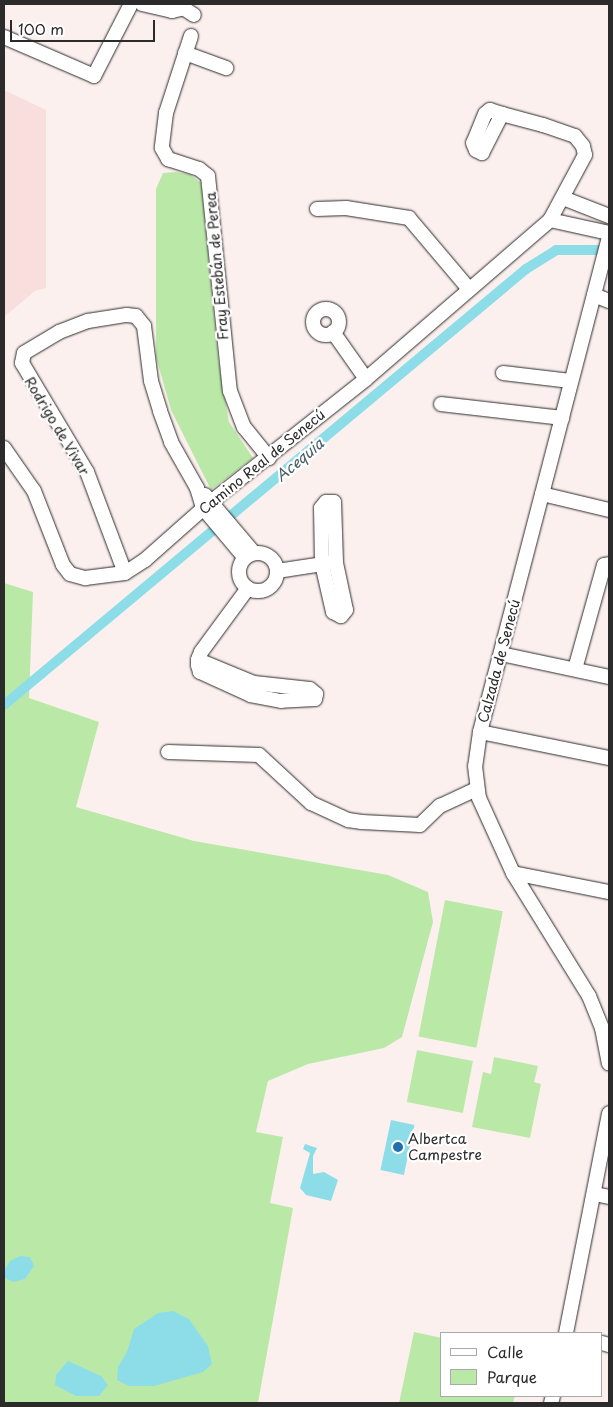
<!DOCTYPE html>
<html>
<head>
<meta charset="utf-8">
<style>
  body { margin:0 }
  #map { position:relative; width:613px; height:1407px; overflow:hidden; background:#fcf0ef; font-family:"Playpen Sans",sans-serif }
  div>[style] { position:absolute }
  .built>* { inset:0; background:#f8dedc }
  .green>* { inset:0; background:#bae9a7; transform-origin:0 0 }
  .water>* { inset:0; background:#8ddde8; transform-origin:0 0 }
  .canal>* { height:10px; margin:-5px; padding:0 5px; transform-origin:5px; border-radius:5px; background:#8ddde8 }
  .roads { filter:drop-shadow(0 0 1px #2b2b2b) drop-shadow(0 0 1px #2b2b2b) }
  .minor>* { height:14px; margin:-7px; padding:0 7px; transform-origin:7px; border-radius:7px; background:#fff }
  .minor>.ring { margin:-7px; padding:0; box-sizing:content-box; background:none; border:14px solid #fff; border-radius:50% }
  .dots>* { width:14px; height:14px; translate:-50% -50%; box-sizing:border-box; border:2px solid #fff; border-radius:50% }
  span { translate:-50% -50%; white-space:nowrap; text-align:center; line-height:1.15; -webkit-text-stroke:4.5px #fff; paint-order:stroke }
  .street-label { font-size:14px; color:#2b2b2b }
  .poi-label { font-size:14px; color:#2b2b2b }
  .left { translate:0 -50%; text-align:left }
  .water-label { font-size:15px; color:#486064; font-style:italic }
  .frame { position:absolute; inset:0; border:5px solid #2b2b2b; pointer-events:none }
  .legend { position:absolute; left:440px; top:1332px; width:162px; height:65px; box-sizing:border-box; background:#fff; border:1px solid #aaa; margin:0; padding:6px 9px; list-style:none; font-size:15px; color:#2b2b2b }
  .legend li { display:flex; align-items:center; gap:10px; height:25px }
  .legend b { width:25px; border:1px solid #aaa }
  .scale { position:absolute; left:10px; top:20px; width:145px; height:22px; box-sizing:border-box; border:2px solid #2b2b2b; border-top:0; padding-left:6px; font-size:15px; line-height:18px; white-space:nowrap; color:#2b2b2b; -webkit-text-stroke:4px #fff; paint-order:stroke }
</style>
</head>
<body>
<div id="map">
  <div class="built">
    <div style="clip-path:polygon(4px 90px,46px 110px,46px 288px,35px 291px,4px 317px)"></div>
  </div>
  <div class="green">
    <div style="clip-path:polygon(176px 172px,191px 175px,201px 183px,218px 358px,229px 422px,253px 458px,211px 490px,171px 410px,156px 357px,156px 189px,163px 173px)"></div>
    <div style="clip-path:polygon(4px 583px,33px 592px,29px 698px,99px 722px,76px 807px,194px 841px,388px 875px,428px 892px,433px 922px,402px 1037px,384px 1048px,308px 1064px,268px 1081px,256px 1132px,283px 1137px,270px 1203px,293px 1208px,258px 1403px,4px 1403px)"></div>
    <div style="left:445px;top:900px;width:59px;height:139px;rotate:11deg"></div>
    <div style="left:417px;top:1050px;width:57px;height:53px;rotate:11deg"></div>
    <div style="clip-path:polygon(494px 1057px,538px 1066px,534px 1082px,541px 1084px,530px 1138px,472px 1127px,483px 1072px,491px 1074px)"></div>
    <div style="clip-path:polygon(414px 1332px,442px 1338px,442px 1396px,515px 1396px,513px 1403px,399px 1403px)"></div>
  </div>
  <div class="water">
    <div style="left:391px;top:1120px;width:24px;height:51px;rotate:12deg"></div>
    <div style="clip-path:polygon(305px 1144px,317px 1148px,313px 1156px,313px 1174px,324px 1172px,338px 1180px,331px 1201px,306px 1195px,300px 1188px,310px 1153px,303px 1149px)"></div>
    <div style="clip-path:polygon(20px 1256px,30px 1257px,34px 1266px,25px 1279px,13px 1282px,5px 1278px,5px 1269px,10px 1261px)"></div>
    <div style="clip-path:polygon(173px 1311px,189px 1319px,208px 1346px,212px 1364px,203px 1372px,154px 1386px,129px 1386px,117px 1380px,118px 1367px,127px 1352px,134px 1329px,158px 1313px)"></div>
    <div style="clip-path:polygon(68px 1361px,101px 1376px,108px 1385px,99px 1396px,76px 1396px,55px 1385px,56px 1375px)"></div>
  </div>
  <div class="canal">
    <div style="left:4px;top:705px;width:680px;rotate:-39.87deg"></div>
    <div style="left:526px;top:269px;width:36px;rotate:-32deg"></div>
    <div style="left:556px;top:250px;width:53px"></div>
  </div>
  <div class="roads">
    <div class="minor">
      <div style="left:142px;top:4px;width:31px;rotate:13deg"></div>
      <div style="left:172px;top:11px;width:9px;rotate:-13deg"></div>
      <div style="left:177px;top:4px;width:20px;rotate:33deg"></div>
      <div style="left:191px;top:36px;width:81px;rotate:108deg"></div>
      <div style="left:166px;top:113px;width:35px;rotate:97deg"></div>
      <div style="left:162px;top:148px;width:13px;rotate:61deg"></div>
      <div style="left:168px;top:159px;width:33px;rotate:18deg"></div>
      <div style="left:199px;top:169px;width:11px;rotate:38deg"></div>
      <div style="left:208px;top:176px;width:216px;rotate:84.2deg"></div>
      <div style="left:230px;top:391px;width:39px;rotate:69deg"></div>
      <div style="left:244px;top:427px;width:40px;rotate:51deg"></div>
      <div style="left:4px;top:37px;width:98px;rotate:23.4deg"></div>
      <div style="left:94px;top:76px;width:79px;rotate:-62.8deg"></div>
      <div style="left:185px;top:53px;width:44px;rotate:20.1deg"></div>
      <div style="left:563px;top:198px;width:49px;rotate:21.4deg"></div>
      <div style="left:317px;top:209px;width:29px;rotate:-2deg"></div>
      <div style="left:346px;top:208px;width:64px;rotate:9deg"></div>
      <div style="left:409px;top:218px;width:93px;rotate:49.8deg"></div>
      <div style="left:550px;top:220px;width:60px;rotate:12.4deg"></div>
      <div style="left:609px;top:237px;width:512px;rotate:104.61deg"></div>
      <div style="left:480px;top:732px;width:34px;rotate:98deg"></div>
      <div style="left:475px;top:766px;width:32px;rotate:83deg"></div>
      <div style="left:479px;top:798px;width:82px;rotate:65.6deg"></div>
      <div style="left:513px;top:873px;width:145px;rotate:58.3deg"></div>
      <div style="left:589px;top:996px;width:35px;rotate:68deg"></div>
      <div style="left:602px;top:1028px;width:36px;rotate:79deg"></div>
      <div style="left:594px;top:295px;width:16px;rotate:22deg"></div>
      <div class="ring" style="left:313px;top:309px;width:12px;height:12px"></div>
      <div style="left:333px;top:332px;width:57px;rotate:54.9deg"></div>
      <div style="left:503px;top:373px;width:68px;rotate:6.7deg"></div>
      <div style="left:441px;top:404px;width:122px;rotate:6.6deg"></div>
      <div style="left:4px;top:448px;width:52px;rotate:55.1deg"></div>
      <div style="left:34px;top:491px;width:79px;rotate:68.6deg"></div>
      <div style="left:63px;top:565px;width:11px;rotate:52deg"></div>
      <div style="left:70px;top:574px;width:16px;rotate:15deg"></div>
      <div style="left:85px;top:578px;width:40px;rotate:-7.1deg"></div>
      <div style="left:125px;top:573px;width:24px;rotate:-33deg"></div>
      <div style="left:145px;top:560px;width:83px;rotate:-41.6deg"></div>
      <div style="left:207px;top:505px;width:203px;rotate:-38.4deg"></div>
      <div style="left:366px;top:379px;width:243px;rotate:-40.8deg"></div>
      <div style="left:550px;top:220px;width:74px;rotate:-61.7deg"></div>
      <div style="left:585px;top:155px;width:9px;rotate:-103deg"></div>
      <div style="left:583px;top:146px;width:13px;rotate:-129deg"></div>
      <div style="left:575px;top:136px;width:34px;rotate:-161deg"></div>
      <div style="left:543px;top:125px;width:42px;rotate:-165deg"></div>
      <div style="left:502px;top:114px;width:13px;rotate:-162deg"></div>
      <div style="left:490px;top:110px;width:6px;rotate:141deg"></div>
      <div style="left:485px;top:114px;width:31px;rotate:112deg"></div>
      <div style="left:473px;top:143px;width:8px;rotate:67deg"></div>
      <div style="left:476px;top:150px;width:7px;rotate:27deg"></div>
      <div style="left:482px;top:153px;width:44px;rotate:-62.9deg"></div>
      <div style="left:542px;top:494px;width:69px;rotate:13.4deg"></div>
      <div style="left:205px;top:495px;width:76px;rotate:49.8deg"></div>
      <div style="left:326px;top:502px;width:8px"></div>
      <div style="left:334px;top:502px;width:61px;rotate:88.1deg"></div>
      <div style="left:336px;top:563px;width:48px;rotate:78deg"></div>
      <div style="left:346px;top:610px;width:8px;rotate:130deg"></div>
      <div style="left:341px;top:616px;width:9px;rotate:-153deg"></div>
      <div style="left:333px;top:612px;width:49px;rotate:-102.9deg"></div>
      <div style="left:322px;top:564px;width:56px;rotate:-91deg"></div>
      <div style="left:321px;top:508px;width:8px;rotate:-50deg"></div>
      <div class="ring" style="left:239px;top:553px;width:24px;height:24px"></div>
      <div style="left:277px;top:571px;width:54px;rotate:-8.6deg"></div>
      <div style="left:125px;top:573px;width:108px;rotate:-110.6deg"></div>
      <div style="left:87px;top:472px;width:127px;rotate:-120.8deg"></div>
      <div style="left:22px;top:363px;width:10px;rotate:-79deg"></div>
      <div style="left:24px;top:353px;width:41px;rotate:-31deg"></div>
      <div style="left:59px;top:332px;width:31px;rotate:-21deg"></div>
      <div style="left:88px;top:321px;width:39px;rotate:-9deg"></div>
      <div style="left:127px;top:315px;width:9px;rotate:6deg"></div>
      <div style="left:136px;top:316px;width:13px;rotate:51deg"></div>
      <div style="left:144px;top:326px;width:55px;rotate:82.7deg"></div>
      <div style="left:151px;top:381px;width:31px;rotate:73deg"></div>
      <div style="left:160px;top:411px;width:33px;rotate:70deg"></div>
      <div style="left:171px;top:442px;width:53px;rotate:60.5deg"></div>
      <div style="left:197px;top:488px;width:21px;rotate:73deg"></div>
      <div style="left:203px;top:508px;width:65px;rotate:50deg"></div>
      <div style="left:501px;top:654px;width:110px;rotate:12deg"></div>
      <div style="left:198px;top:660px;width:61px;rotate:22.3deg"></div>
      <div style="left:254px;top:683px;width:56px;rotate:6.1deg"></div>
      <div style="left:310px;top:689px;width:8px;rotate:40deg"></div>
      <div style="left:316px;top:694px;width:5px;rotate:101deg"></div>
      <div style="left:315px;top:699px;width:34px;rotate:177deg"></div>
      <div style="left:281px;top:701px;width:31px;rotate:-169deg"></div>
      <div style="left:251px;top:695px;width:56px;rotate:-155.7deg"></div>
      <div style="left:200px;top:672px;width:7px;rotate:-106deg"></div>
      <div style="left:198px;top:665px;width:5px;rotate:-90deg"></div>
      <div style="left:198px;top:660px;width:3px;rotate:-72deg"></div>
      <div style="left:199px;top:657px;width:5px;rotate:-68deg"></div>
      <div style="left:201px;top:652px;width:79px;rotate:-53.7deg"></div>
      <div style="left:575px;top:669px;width:108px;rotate:-74.4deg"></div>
      <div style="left:604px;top:565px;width:5px;rotate:-11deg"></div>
      <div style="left:480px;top:732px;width:132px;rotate:11.4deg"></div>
      <div style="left:168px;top:752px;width:91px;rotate:1.9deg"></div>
      <div style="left:259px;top:755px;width:71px;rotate:42.7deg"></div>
      <div style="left:311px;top:803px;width:41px;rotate:24.7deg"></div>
      <div style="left:348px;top:820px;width:14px;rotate:8deg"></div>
      <div style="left:362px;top:822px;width:58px;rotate:3deg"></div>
      <div style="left:420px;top:825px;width:28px;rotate:-44deg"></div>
      <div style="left:440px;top:806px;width:40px;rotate:-25deg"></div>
      <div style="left:513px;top:873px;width:98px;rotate:11.2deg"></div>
      <div style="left:595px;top:1194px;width:14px;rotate:12deg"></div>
      <div style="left:566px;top:1333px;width:224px;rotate:-78.9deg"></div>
      <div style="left:602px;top:1343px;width:7px;rotate:16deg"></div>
      <div style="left:551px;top:1403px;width:7px;rotate:-74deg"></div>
    </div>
  </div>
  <div class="dots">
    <div style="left:398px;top:1147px;background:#1f6fb2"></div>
  </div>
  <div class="street-label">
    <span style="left:217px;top:266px;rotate:-95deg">Fray Estebán de Perea</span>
    <span style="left:57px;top:426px;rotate:59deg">Rodrigo de Vivar</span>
    <span style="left:262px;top:462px;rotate:-39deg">Camino Real de Senecú</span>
    <span style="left:499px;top:661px;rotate:-75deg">Calzada de Senecú</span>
  </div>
  <div class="poi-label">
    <span class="left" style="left:408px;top:1147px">Albertca<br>Campestre</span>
  </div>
  <div class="water-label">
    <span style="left:299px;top:459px;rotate:-40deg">Acequia</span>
  </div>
  <div class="frame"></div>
  <ul class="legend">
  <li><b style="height:6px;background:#fff"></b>Calle</li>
  <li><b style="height:14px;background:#bae9a7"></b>Parque</li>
  </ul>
  <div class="scale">100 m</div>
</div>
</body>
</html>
